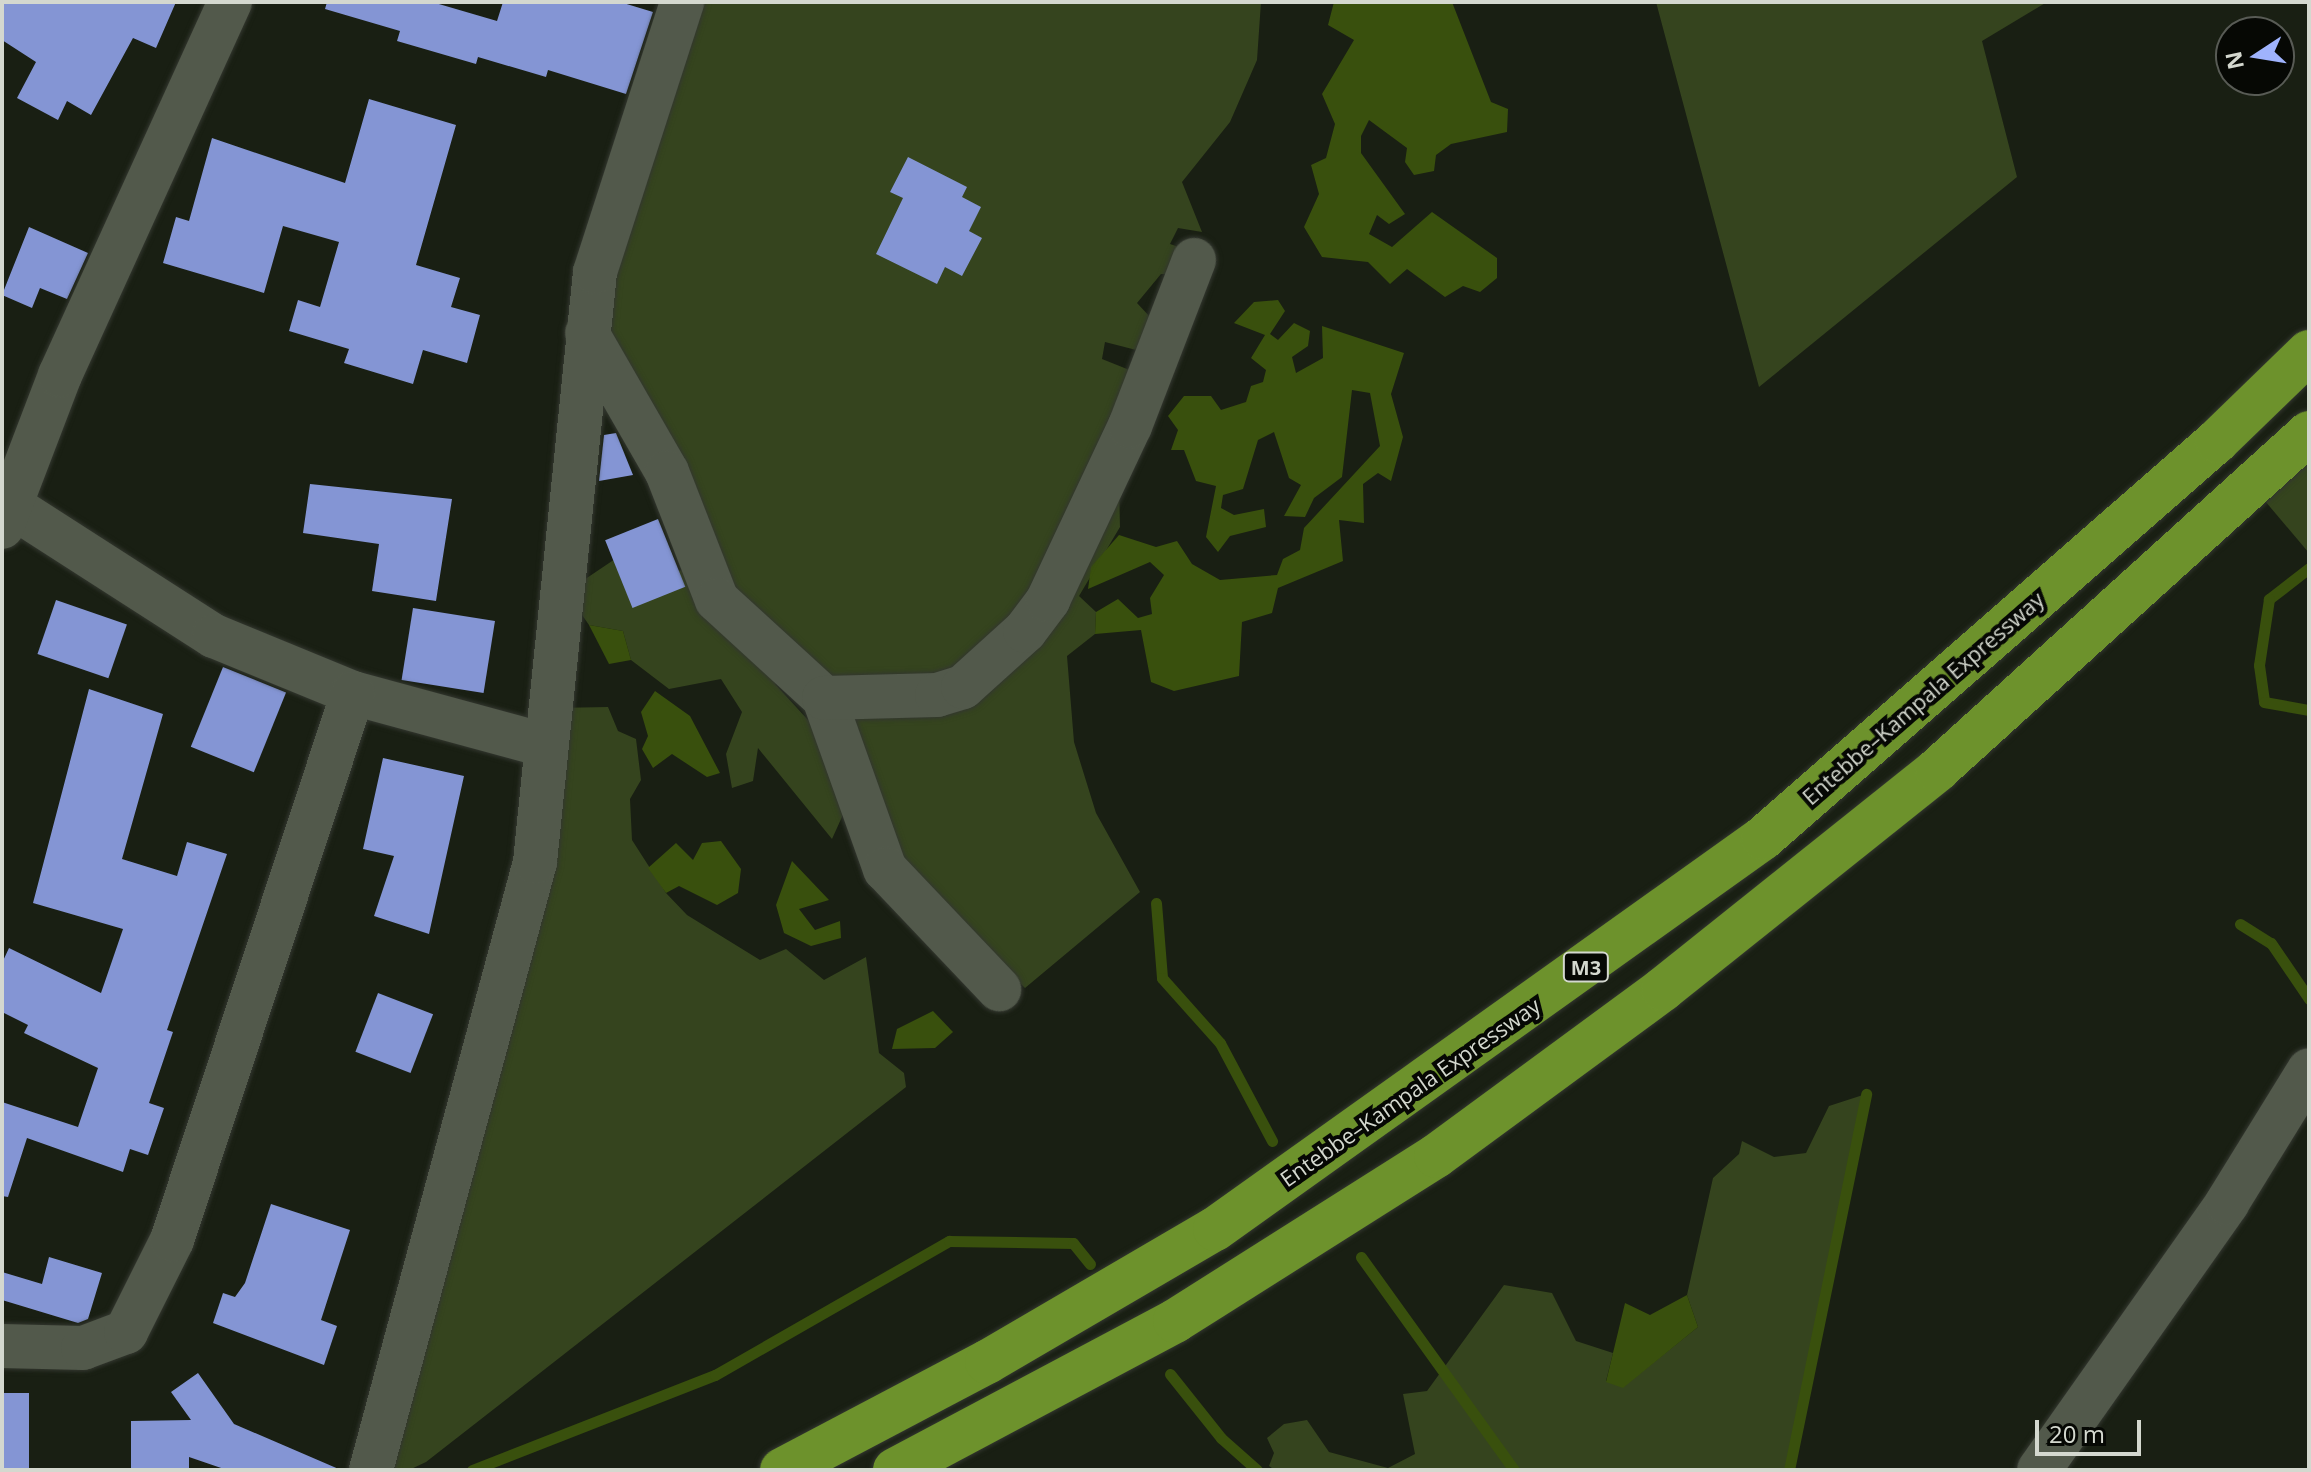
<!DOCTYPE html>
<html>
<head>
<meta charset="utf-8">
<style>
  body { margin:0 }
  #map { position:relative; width:2311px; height:1472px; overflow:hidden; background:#191f13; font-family:"Open Sans",sans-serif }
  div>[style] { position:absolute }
  .green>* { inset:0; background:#35441e }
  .water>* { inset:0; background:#39500d }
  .stream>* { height:11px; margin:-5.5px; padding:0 5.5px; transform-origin:5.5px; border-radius:5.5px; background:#39500d }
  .building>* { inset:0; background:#8495d4; transform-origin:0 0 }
  .roads { filter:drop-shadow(0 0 2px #33372f) drop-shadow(0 0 2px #33372f) }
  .minor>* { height:44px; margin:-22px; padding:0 22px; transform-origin:22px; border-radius:22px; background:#52594b }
  .highway>* { height:44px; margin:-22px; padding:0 22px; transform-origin:22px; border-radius:22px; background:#6d922c }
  span { translate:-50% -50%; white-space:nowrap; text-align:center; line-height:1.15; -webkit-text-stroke:8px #060804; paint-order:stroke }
  .shield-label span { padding:2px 6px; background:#060804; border:2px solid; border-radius:6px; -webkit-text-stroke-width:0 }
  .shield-label { font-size:20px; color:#d4d8cf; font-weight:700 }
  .street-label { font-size:22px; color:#d4d8cf }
  .frame { position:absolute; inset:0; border:4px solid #d4d8cf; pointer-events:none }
  .north { position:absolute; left:2215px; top:16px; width:80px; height:80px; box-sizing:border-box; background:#060804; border:2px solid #585b55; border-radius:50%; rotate:258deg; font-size:22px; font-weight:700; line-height:32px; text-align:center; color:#d4d8cf }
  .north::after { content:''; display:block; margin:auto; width:28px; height:36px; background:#9fb3fd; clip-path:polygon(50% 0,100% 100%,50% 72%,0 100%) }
  .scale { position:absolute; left:2035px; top:1420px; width:106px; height:36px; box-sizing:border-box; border:4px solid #d4d8cf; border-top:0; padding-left:10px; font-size:24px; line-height:28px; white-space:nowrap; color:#d4d8cf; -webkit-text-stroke:6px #060804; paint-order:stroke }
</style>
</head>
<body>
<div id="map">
  <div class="green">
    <div style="clip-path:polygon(693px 2px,1261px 2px,1257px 60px,1230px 122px,1182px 182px,1202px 232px,1178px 228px,1170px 244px,1199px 254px,1178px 274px,1161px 274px,1137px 303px,1165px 333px,1144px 352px,1105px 342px,1102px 359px,1142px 375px,1119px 483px,1120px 527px,1079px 596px,1096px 612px,1095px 634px,1067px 656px,1074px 742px,1096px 813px,1140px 892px,1025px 988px,890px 859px,832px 687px,730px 593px,597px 326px)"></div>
    <div style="clip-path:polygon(1656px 2px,2047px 2px,1982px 41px,2017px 177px,1759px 387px)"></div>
    <div style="clip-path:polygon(2309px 459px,2309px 553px,2265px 501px)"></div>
    <div style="clip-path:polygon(618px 557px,658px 574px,702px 567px,776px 685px,829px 743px,851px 797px,832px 839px,758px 748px,753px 781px,732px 788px,726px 754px,742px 712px,721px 679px,669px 689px,631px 660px,623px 631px,589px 625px,566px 592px)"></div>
    <div style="clip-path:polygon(608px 707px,618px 731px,636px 739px,641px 780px,630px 799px,632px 840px,666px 893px,687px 915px,760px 960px,786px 949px,824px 980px,866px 957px,879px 1053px,904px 1073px,906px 1087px,426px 1462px,409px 1470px,356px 1470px,554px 708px)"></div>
    <div style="clip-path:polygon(1866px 1094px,1789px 1470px,1275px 1470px,1269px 1466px,1274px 1453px,1267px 1438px,1284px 1424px,1307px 1420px,1329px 1452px,1388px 1468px,1415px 1454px,1403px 1394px,1427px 1391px,1504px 1285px,1552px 1293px,1576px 1341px,1613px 1353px,1606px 1381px,1623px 1387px,1698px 1327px,1687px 1295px,1713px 1178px,1739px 1154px,1742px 1141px,1774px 1157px,1806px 1153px,1829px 1106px)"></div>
  </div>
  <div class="water">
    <div style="clip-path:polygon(1334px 2px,1452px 2px,1491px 102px,1508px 109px,1507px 132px,1451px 144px,1436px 155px,1434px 171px,1414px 175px,1405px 162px,1407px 148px,1369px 120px,1361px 136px,1361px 153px,1405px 214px,1389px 224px,1377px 215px,1369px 234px,1392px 247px,1432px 212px,1497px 258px,1497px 278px,1480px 292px,1463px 286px,1445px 297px,1407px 269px,1390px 284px,1368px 262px,1322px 257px,1304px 227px,1319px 194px,1311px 165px,1326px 158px,1335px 124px,1322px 94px,1354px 40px,1328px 25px)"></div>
    <div style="clip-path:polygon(1278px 300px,1285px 311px,1270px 334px,1278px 340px,1294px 323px,1310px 331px,1308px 346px,1292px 357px,1296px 373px,1323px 358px,1322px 326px,1404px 353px,1391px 394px,1403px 437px,1391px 481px,1378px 473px,1363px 484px,1364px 523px,1339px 520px,1343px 561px,1278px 588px,1272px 613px,1242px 622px,1239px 676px,1174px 691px,1151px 682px,1141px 630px,1095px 634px,1096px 612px,1118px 599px,1138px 618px,1152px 614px,1150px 598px,1164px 575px,1150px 562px,1088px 589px,1091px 567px,1119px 535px,1156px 547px,1177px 541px,1192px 564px,1220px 580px,1277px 575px,1283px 559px,1300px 550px,1304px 528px,1380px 446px,1370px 393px,1352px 390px,1342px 477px,1314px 498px,1305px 517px,1284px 516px,1301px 485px,1289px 478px,1274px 432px,1258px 440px,1243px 489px,1223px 495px,1221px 508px,1234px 515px,1264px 509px,1266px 527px,1230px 536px,1218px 552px,1206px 537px,1216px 486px,1196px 481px,1184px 450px,1171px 450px,1178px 430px,1168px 416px,1184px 396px,1211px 396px,1221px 410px,1246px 402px,1251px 386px,1263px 382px,1266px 370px,1251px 358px,1265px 335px,1234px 323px,1254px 302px)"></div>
    <div style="clip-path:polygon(589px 625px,623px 631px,631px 660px,609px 664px)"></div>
    <div style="clip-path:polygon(655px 691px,690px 716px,720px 773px,707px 777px,672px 754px,653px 768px,642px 749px,648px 736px,641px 712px)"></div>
    <div style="clip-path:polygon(721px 841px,741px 869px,738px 893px,717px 905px,679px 886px,666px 893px,648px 868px,676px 843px,693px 860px,702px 843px)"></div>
    <div style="clip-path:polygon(792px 861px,829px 900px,799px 909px,815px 930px,840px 921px,841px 938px,811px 946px,784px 933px,776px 905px)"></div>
    <div style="clip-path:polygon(933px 1011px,953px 1032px,935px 1048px,892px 1049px,897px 1029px)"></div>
    <div style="clip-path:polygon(1687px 1295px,1698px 1327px,1623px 1388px,1606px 1382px,1625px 1303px,1650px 1315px)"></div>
  </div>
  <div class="stream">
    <div style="left:2309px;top:568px;width:51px;rotate:142.2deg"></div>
    <div style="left:2269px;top:599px;width:67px;rotate:98.6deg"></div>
    <div style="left:2259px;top:665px;width:37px;rotate:82deg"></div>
    <div style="left:2264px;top:702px;width:46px;rotate:10.1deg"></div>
    <div style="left:1156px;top:903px;width:75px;rotate:85.4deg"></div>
    <div style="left:1162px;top:978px;width:87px;rotate:48.3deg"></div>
    <div style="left:1220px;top:1043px;width:111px;rotate:62deg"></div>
    <div style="left:2240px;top:924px;width:36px;rotate:32deg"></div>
    <div style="left:2271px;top:943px;width:68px;rotate:55.8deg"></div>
    <div style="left:1361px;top:1257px;width:262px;rotate:54.3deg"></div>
    <div style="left:1170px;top:1374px;width:82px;rotate:51.4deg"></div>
    <div style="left:1221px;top:1438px;width:48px;rotate:41.6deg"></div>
    <div style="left:472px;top:1470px;width:261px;rotate:-21.4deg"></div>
    <div style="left:715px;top:1375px;width:270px;rotate:-29.8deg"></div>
    <div style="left:949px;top:1241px;width:124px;rotate:0.9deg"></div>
    <div style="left:1073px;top:1243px;width:27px;rotate:51deg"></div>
    <div style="left:1789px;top:1470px;width:384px;rotate:-78.4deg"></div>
  </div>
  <div class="building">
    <div style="clip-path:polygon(2px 2px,176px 2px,156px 48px,133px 38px,91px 115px,67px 101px,58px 120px,17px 98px,36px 62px,2px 40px)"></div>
    <div style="clip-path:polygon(327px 2px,432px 2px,497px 21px,503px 2px,620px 2px,653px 12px,626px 94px,548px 70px,546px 77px,478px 57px,476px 64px,397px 41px,400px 31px,325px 9px)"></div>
    <div style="clip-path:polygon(369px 99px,456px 125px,416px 265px,460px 278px,451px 307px,480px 315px,467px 363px,423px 350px,413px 384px,344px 363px,349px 349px,289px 331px,298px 300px,320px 307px,339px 242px,283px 226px,264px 293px,163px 263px,176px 217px,189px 221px,212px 138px,345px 183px)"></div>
    <div style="clip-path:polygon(908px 157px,967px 187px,962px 197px,981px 207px,969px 231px,982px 238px,962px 276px,945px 267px,937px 284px,876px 254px,903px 198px,890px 192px)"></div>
    <div style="clip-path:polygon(29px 227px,88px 253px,67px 299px,40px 288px,32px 308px,2px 295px)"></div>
    <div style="clip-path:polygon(616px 433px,633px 475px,599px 481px,604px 435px)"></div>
    <div style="clip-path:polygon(310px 484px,452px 499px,436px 601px,372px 591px,379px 544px,303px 533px)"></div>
    <div style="left:658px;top:519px;width:73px;height:57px;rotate:68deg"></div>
    <div style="left:56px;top:600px;width:75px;height:57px;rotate:19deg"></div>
    <div style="left:413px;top:608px;width:83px;height:73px;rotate:9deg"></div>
    <div style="left:223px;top:667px;width:68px;height:86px;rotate:22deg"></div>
    <div style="clip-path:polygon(89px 689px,163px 714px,122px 859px,177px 876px,187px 842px,227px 854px,167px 1030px,173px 1032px,149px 1103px,164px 1108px,148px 1155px,130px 1149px,123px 1172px,27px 1138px,8px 1197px,2px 1196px,2px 1102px,78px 1127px,98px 1068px,24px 1033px,28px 1025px,2px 1012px,2px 963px,9px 948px,101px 993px,123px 929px,33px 903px)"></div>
    <div style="clip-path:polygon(383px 758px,464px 776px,429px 934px,374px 916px,394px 856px,363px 849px)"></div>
    <div style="left:378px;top:993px;width:59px;height:63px;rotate:21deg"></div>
    <div style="clip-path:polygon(271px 1204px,350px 1230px,321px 1320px,337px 1326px,324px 1365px,213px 1323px,223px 1293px,235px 1297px,245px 1283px)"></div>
    <div style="clip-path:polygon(49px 1257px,102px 1273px,88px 1319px,78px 1323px,2px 1300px,2px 1272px,42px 1284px)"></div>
    <div style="clip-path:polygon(198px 1373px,234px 1424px,341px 1470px,227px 1470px,189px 1457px,189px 1470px,131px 1470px,131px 1421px,191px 1420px,171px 1392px)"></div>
    <div style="left:2px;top:1393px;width:27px;height:77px"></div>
  </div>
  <div class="roads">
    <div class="minor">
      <div style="left:587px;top:333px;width:160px;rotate:60.1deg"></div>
      <div style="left:667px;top:472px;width:137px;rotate:68.7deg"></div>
      <div style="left:717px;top:600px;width:145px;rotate:42.5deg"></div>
      <div style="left:824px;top:698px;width:182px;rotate:70.4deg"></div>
      <div style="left:885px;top:869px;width:166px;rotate:46.5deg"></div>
      <div style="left:2px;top:500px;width:252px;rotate:32.7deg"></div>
      <div style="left:214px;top:636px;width:150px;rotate:22.3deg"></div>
      <div style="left:353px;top:693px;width:198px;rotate:15.2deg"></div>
      <div style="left:2px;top:527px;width:163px;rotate:-69.1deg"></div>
      <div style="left:60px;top:375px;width:410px;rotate:-65.5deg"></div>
      <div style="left:824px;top:698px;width:113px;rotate:-1.5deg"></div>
      <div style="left:937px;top:695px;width:27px;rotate:-17deg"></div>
      <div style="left:963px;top:687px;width:84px;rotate:-42.1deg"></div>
      <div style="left:1025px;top:631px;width:39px;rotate:-53deg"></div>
      <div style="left:1048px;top:600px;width:192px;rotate:-64.8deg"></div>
      <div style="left:1130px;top:426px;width:178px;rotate:-68.9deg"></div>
      <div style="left:2px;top:1346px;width:81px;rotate:1.4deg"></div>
      <div style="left:83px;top:1348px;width:46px;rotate:-20.4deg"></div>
      <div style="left:126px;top:1332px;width:103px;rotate:-63.4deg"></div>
      <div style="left:172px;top:1240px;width:576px;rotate:-71.69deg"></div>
      <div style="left:371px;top:1470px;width:630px;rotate:-74.9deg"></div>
      <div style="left:535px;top:862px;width:593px;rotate:-84.19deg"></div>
      <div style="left:595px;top:272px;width:284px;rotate:-72.1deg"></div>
      <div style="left:2039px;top:1470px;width:327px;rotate:-54.8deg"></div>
      <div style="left:2227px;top:1203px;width:156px;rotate:-58.3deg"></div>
    </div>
    <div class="highway">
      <div style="left:782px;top:1470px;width:232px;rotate:-27.8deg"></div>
      <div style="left:987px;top:1362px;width:264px;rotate:-30.3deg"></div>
      <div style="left:1215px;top:1229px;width:673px;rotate:-35.51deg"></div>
      <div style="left:1763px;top:838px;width:603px;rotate:-41.17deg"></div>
      <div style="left:2217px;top:441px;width:128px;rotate:-44.1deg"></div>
      <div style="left:895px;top:1470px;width:317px;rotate:-28deg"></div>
      <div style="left:1175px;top:1321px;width:309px;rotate:-32.3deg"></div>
      <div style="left:1436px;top:1156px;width:282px;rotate:-36.3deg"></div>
      <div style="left:1663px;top:989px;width:351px;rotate:-38.6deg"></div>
      <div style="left:1937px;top:770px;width:502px;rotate:-42.17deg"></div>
    </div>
  </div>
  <div class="shield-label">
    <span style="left:1586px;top:967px">M3</span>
  </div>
  <div class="street-label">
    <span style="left:1923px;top:698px;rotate:-41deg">Entebbe–Kampala Expressway</span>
    <span style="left:1410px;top:1092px;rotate:-35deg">Entebbe–Kampala Expressway</span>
  </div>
  <div class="frame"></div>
  <div class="north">N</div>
  <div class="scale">20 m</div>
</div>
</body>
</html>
